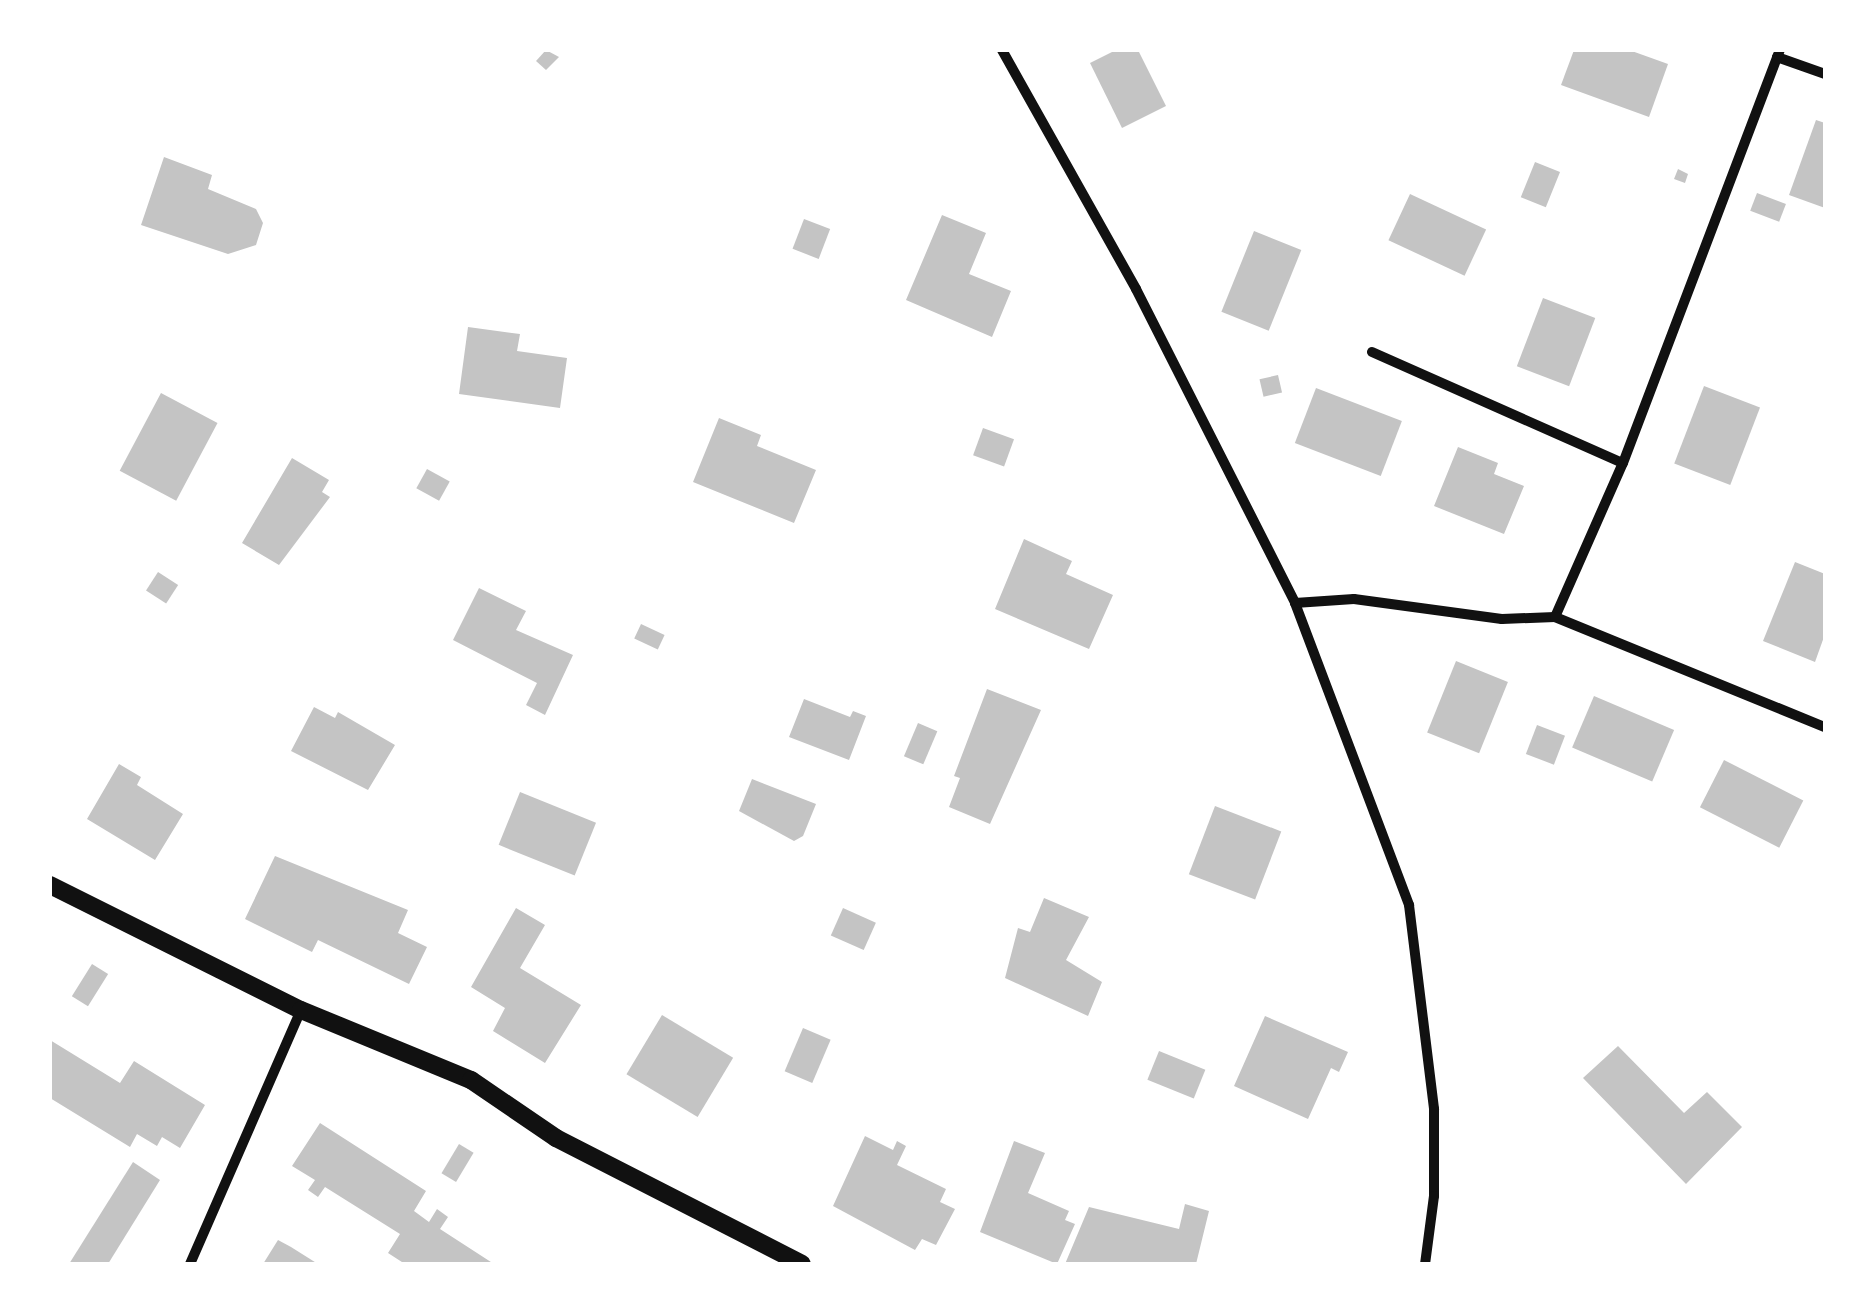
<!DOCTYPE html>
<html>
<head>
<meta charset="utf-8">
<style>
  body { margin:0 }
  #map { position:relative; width:1875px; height:1314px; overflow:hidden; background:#fff; font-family:Jost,sans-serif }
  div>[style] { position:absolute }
  .building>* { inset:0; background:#c4c4c4; transform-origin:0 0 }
  .minor>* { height:10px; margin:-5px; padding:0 5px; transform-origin:5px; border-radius:5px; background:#111 }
  .tertiary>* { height:18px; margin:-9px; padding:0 9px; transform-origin:9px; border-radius:9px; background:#111 }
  span { translate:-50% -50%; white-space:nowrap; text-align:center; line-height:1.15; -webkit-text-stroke:8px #fff; paint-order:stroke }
  .frame { position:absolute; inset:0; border:52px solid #fff; pointer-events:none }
</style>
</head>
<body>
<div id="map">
  <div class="building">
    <div style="clip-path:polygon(546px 50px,559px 57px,546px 70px,536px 61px)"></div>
    <div style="clip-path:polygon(1116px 50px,1138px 50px,1166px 106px,1122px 128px,1090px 63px)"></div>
    <div style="clip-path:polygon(1574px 50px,1629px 50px,1668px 64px,1649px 117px,1561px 85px)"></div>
    <div style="clip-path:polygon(1816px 120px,1825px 123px,1825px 208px,1789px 195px)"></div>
    <div style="clip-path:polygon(164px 157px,212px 175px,208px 189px,256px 209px,263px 223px,256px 245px,228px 254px,141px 225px)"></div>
    <div style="left:1535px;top:162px;width:27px;height:38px;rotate:22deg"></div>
    <div style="clip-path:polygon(1678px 169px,1688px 174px,1685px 183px,1674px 179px)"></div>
    <div style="left:1757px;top:193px;width:31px;height:19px;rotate:21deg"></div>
    <div style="left:1410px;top:194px;width:84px;height:51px;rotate:25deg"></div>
    <div style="clip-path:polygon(942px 215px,986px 233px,969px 274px,1011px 291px,992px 337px,906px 300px)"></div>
    <div style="left:804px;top:219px;width:28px;height:32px;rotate:21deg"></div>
    <div style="left:1254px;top:231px;width:51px;height:87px;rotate:22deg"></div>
    <div style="left:1543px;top:298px;width:56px;height:73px;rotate:21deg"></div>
    <div style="clip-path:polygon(468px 327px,520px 334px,517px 351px,567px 358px,560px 408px,459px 394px)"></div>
    <div style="left:1278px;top:375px;width:18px;height:19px;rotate:77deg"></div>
    <div style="left:1704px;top:386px;width:60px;height:83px;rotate:21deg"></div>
    <div style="left:1316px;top:388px;width:92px;height:59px;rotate:21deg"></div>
    <div style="left:161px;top:393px;width:64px;height:88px;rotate:28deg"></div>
    <div style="clip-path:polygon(719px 418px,761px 435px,757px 446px,816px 470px,794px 523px,693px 482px)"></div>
    <div style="left:983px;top:428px;width:33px;height:29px;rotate:20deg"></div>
    <div style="clip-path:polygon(1458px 447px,1498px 463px,1494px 474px,1524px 486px,1504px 534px,1434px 506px)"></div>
    <div style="clip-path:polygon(292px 458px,329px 480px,322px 492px,330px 497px,279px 565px,242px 543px)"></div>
    <div style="left:427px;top:469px;width:26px;height:22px;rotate:29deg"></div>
    <div style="clip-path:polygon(1024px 539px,1072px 561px,1066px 574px,1113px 595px,1089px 649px,995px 609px)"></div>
    <div style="clip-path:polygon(1795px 562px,1825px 574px,1825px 634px,1815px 662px,1763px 641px)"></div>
    <div style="left:158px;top:572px;width:24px;height:22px;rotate:33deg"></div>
    <div style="clip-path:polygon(479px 588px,526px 611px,516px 630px,573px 655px,545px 715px,526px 705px,537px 683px,453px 640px)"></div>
    <div style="left:641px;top:624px;width:26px;height:16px;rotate:25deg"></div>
    <div style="left:1456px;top:661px;width:56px;height:77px;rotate:22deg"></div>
    <div style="clip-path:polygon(987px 689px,1041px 710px,990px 824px,949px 807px,960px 778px,954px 776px)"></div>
    <div style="left:1594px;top:696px;width:87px;height:56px;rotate:23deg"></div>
    <div style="clip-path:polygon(804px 699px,850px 717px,853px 711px,866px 716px,849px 760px,789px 737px)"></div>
    <div style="clip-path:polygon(314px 707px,335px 718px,338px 712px,395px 745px,368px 790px,291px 751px)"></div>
    <div style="left:918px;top:723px;width:21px;height:36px;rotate:23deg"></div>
    <div style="left:1537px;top:725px;width:30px;height:31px;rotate:21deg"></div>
    <div style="left:1724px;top:760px;width:89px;height:53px;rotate:27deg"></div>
    <div style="clip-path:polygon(119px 764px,141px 777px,137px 785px,183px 814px,155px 860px,87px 819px)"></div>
    <div style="clip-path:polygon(752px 779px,816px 804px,803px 836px,794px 841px,739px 811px)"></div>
    <div style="left:520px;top:792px;width:82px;height:57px;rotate:22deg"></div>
    <div style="left:1215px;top:806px;width:71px;height:73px;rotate:21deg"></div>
    <div style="clip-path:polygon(275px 856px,408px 910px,398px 933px,427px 947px,409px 984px,318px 940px,312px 952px,245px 919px)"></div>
    <div style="clip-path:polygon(1044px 898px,1089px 917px,1066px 960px,1102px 982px,1088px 1016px,1005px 978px,1018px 928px,1030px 932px)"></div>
    <div style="clip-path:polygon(516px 908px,545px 925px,520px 968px,581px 1005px,545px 1063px,493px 1031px,505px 1008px,471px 987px)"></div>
    <div style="left:843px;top:908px;width:36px;height:30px;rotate:24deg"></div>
    <div style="left:92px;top:964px;width:19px;height:38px;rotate:32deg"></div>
    <div style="left:662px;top:1015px;width:83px;height:69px;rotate:31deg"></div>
    <div style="clip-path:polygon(1265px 1016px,1348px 1052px,1339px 1072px,1331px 1068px,1308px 1119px,1234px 1086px)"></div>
    <div style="left:803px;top:1028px;width:30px;height:47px;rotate:23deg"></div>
    <div style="clip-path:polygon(50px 1040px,120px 1083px,134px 1061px,205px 1105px,180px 1148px,162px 1137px,157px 1146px,137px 1134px,130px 1147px,50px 1098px)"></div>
    <div style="clip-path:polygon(1618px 1046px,1684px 1113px,1707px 1092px,1742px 1127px,1686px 1184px,1583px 1078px)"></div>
    <div style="left:1159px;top:1051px;width:50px;height:31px;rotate:22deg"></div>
    <div style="clip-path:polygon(320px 1123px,426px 1191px,414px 1211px,429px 1222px,437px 1209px,448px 1217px,440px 1229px,494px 1264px,405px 1264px,388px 1253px,400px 1234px,325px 1187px,318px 1197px,308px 1190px,315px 1180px,292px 1166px)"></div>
    <div style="clip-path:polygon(865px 1136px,893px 1150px,897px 1141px,906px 1146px,897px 1165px,946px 1189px,940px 1202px,955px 1209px,936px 1245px,922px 1239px,915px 1250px,833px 1206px)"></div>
    <div style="clip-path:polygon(1014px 1141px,1045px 1153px,1028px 1193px,1069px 1211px,1065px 1220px,1075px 1224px,1057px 1264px,980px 1232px)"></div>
    <div style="left:459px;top:1144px;width:17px;height:34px;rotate:31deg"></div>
    <div style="clip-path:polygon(133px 1162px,160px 1180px,108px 1264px,69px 1264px)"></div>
    <div style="clip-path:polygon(1185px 1204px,1209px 1211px,1196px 1264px,1065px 1264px,1089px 1207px,1179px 1229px)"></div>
    <div style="clip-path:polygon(278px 1240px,291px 1247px,318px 1264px,263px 1264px)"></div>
  </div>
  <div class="minor">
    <div style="left:1002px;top:50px;width:274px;rotate:60.7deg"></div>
    <div style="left:1136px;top:289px;width:352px;rotate:63.1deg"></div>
    <div style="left:1295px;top:603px;width:323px;rotate:69.3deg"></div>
    <div style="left:1409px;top:905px;width:206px;rotate:83deg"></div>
    <div style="left:1434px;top:1109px;width:87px;rotate:90deg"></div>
    <div style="left:1434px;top:1196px;width:69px;rotate:97.5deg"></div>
    <div style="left:1777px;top:57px;width:51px;rotate:19.5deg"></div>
    <div style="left:1372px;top:352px;width:274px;rotate:23.9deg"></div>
    <div style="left:1295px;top:603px;width:59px;rotate:-3.9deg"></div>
    <div style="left:1354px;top:599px;width:149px;rotate:7.7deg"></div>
    <div style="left:1502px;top:619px;width:53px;rotate:-2.2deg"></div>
    <div style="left:1555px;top:617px;width:168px;rotate:-66.2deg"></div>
    <div style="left:1623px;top:463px;width:442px;rotate:-69.2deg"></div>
    <div style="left:1555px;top:617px;width:292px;rotate:22.2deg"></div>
    <div style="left:190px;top:1264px;width:277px;rotate:-66.4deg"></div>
  </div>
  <div class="tertiary">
    <div style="left:50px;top:885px;width:280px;rotate:26.5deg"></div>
    <div style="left:301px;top:1010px;width:184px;rotate:22.4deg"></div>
    <div style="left:471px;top:1080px;width:103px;rotate:34.3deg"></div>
    <div style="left:556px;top:1138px;width:276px;rotate:27.1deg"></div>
  </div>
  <div class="frame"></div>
</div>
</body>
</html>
